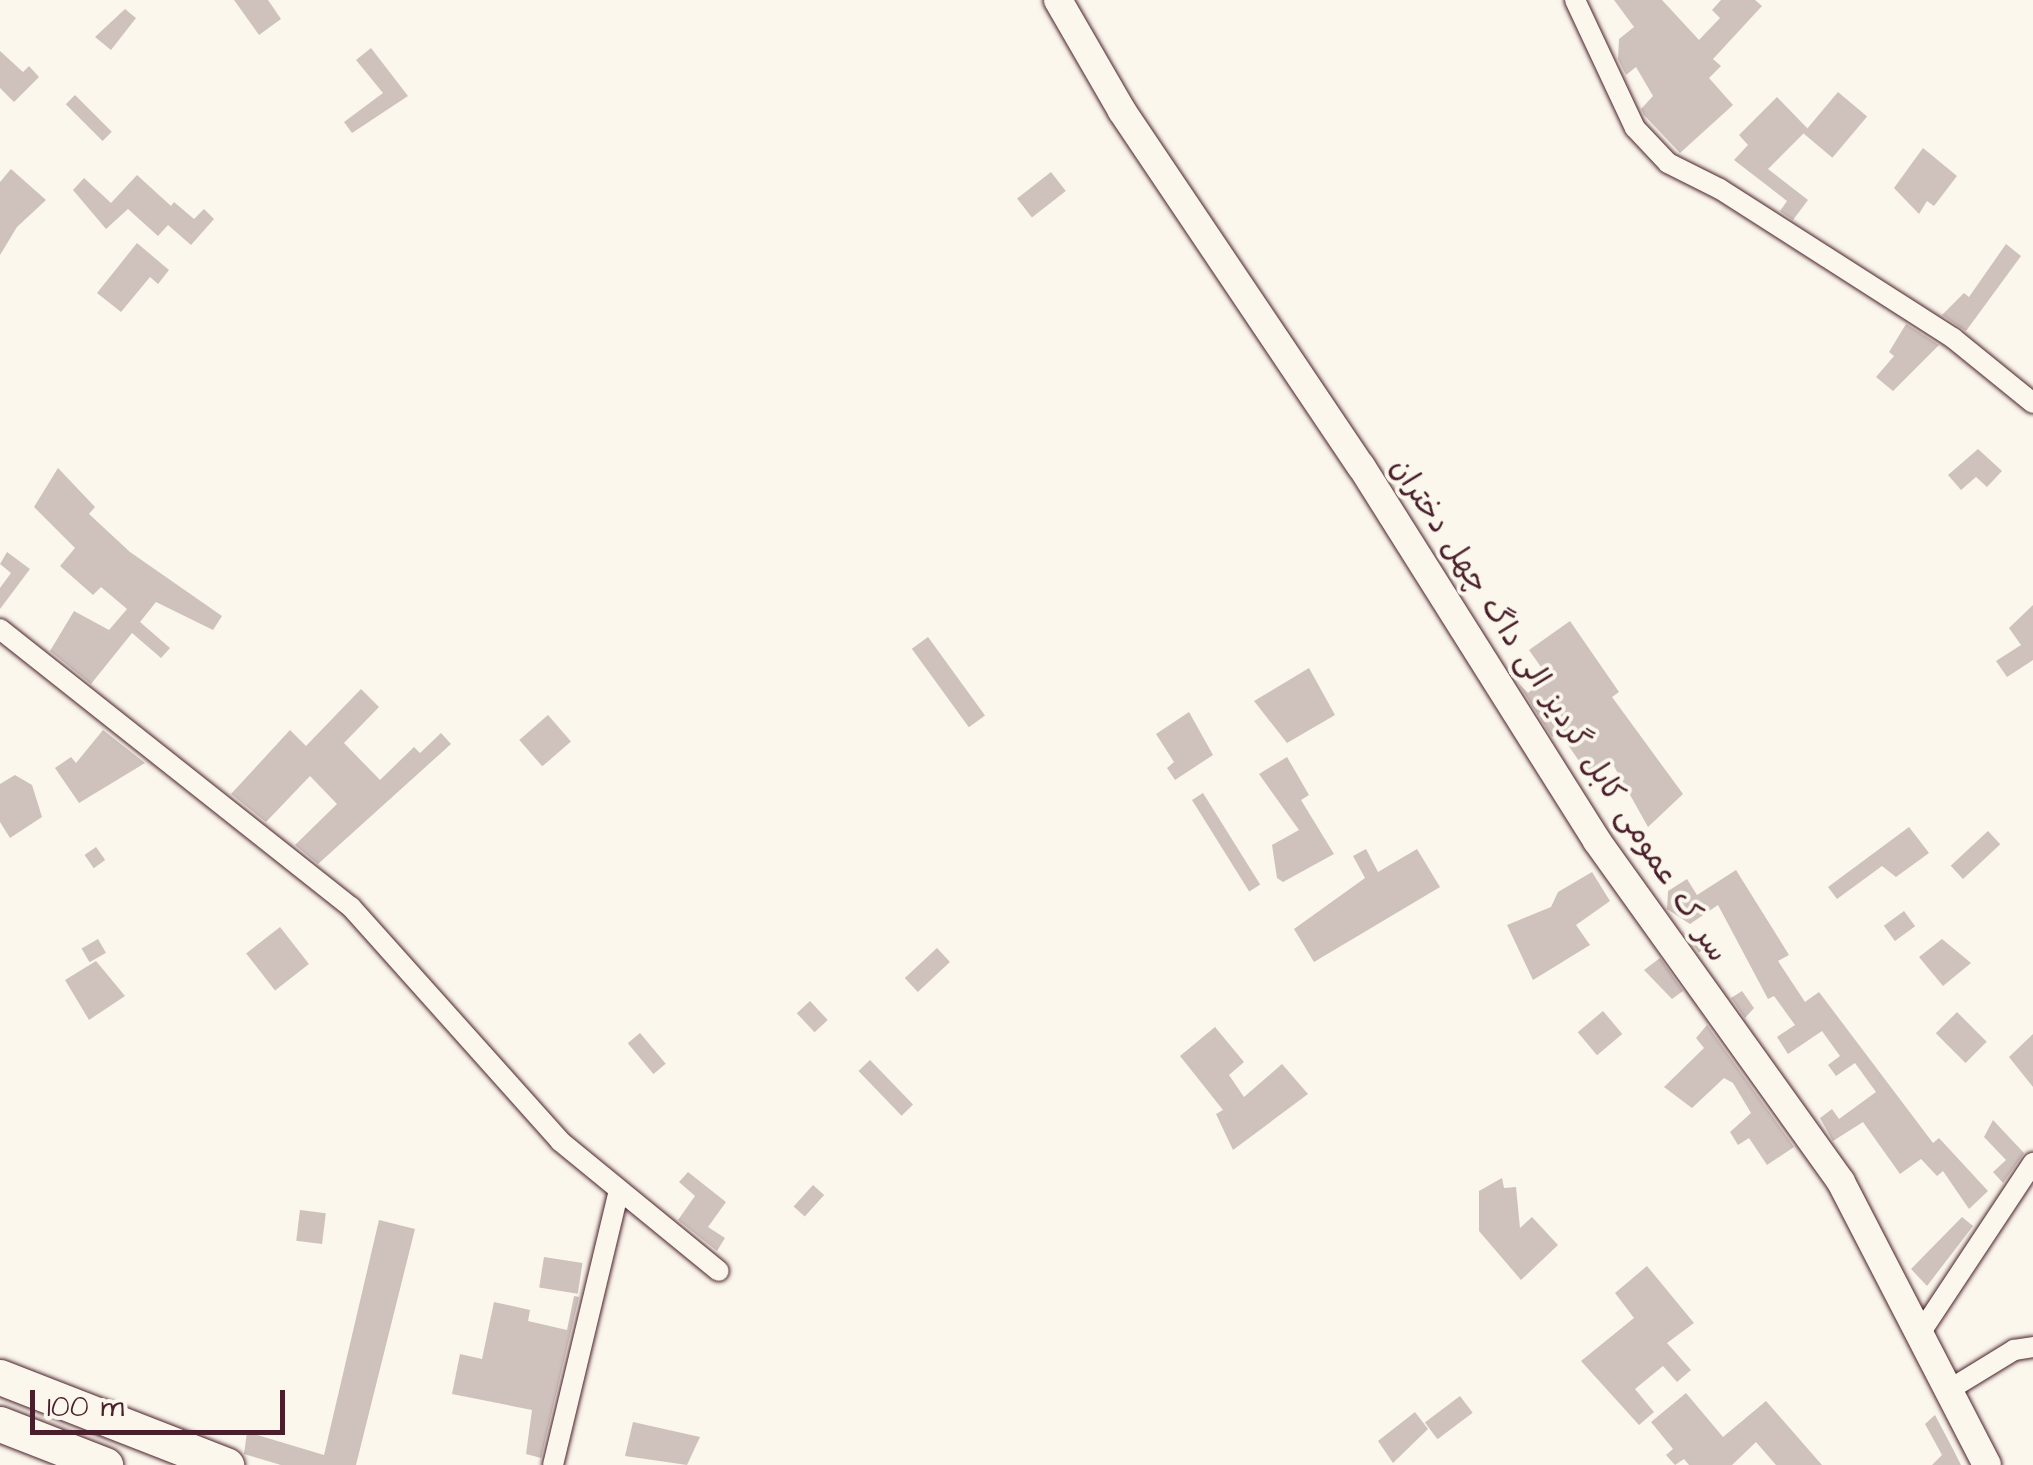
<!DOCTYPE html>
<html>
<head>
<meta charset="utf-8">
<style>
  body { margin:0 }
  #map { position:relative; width:2033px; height:1465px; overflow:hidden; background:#fbf7ec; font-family:"Architects Daughter","Playpen Sans Arabic",sans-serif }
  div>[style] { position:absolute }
  .building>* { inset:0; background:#cfc2bc; transform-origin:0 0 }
  .roads { filter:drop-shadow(0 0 2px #4a1f2b) drop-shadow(0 0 2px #4a1f2b) }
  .street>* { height:20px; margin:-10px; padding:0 10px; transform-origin:10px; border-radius:10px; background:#fbf7ec }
  .secondary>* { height:28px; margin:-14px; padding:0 14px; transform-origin:14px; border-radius:14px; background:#fbf7ec }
  .highway>* { height:35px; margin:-17.5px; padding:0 17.5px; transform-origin:17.5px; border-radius:17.5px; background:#fbf7ec }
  span { translate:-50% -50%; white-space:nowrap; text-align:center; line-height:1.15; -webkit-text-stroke:8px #fbf7ec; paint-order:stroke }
  .street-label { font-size:30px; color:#4a1f2b }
  .scale { position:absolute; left:30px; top:1390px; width:255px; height:45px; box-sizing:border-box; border:5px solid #4a1f2b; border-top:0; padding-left:12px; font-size:30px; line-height:35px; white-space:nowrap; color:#4a1f2b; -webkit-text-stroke:8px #fbf7ec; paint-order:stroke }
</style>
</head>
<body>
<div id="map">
  <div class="building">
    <div style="clip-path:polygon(234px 0,268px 0,281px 19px,259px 35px)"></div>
    <div style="clip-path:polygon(1614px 0,1662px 0,1699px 40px,1720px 18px,1712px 10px,1721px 0,1755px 0,1762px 6px,1713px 59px,1721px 66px,1709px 78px,1733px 105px,1680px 153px,1644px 115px,1641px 109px,1653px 96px,1636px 67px,1626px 75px,1618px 59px,1619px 39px,1634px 27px)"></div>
    <div style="clip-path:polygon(125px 9px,136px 18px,111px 50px,95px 37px)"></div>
    <div style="clip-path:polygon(371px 48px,408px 96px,352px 133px,344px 122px,383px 93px,356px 60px)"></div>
    <div style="clip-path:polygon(0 51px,23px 72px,29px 66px,39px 77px,14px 102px,0 88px)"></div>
    <div style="left:1838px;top:92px;width:38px;height:54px;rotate:40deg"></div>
    <div style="left:75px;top:95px;width:52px;height:13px;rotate:45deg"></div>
    <div style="clip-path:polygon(1777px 97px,1808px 129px,1768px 169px,1808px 200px,1793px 220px,1780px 211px,1787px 201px,1734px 160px,1748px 145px,1739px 135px)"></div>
    <div style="clip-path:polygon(1923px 148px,1957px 176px,1934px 206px,1927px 201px,1919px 214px,1894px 188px)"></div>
    <div style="clip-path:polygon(11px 169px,46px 200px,17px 227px,0 255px,0 182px)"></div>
    <div style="left:1051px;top:172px;width:24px;height:43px;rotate:52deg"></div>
    <div style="clip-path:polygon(137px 175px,171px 206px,174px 202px,194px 219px,204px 209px,214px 219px,191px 245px,168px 225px,158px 236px,128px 209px,106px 229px,73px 190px,84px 178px,111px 203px)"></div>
    <div style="clip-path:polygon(137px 243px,169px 270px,158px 284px,150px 277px,121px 312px,97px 293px)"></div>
    <div style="clip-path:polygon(2006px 244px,2021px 256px,1966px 331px,1942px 315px,1964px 293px,1969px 297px)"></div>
    <div style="clip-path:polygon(1906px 324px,1939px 345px,1893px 391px,1876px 377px,1894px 356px,1889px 352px)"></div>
    <div style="clip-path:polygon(1978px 449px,2002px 471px,1987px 487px,1976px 477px,1961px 490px,1948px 475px)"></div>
    <div style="clip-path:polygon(58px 468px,95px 507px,89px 514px,130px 552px,222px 616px,213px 630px,156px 602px,140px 622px,170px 648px,161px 658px,132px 633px,91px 684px,50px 651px,74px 611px,109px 630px,127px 609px,101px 587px,93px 595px,60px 566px,75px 548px,34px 507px)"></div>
    <div style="clip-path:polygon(7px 552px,30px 569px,0 609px,0 588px,11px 573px,0 564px)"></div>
    <div style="clip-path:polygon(2033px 605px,2033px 660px,2007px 677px,1996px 661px,2021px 645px,2009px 628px)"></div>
    <div style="clip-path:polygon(1570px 621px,1619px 692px,1612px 697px,1683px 794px,1648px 827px,1610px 759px,1588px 774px,1559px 732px,1552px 737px,1518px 683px,1528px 693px,1548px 677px,1529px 650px)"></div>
    <div style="left:928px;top:637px;width:97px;height:20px;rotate:54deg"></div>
    <div style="clip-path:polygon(1309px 668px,1335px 715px,1287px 743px,1254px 701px)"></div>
    <div style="clip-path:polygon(361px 689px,379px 707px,344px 743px,380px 780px,414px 747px,420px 753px,441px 733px,451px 744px,318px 864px,295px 845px,337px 804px,310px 776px,266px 822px,231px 794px,290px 730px,306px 746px)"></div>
    <div style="clip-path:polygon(1189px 712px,1213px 755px,1175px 780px,1167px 768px,1174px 762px,1156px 734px)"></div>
    <div style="left:548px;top:715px;width:35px;height:38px;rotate:49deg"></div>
    <div style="clip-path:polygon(103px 730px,145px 763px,79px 803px,55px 768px,71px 757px,76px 763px)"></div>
    <div style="clip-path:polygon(1287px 757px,1309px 795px,1301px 800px,1334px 854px,1283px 882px,1277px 878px,1272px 845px,1299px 830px,1259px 774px)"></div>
    <div style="clip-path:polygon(15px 775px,32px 785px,42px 817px,10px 838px,0 822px,0 784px)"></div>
    <div style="left:1203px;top:793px;width:108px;height:13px;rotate:58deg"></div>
    <div style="clip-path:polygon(1909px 827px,1929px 853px,1896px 877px,1882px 866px,1837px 899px,1828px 887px)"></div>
    <div style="left:1988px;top:831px;width:18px;height:51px;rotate:47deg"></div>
    <div style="left:96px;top:847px;width:16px;height:14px;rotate:55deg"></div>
    <div style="clip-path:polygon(1366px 849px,1378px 872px,1417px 849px,1440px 887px,1314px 962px,1294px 929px,1365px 878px,1353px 856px)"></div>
    <div style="clip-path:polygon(1736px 870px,1789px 955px,1778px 961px,1805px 1002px,1819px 992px,1933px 1143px,1939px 1138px,1988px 1191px,1969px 1209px,1943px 1171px,1937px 1176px,1921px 1159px,1900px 1174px,1863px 1122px,1833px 1141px,1820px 1118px,1832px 1109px,1839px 1119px,1876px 1092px,1855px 1063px,1836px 1076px,1828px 1065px,1840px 1056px,1822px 1031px,1788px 1054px,1777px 1037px,1795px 1025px,1774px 996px,1768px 999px,1718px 905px,1690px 924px,1667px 909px,1668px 891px,1687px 879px,1697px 895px)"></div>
    <div style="clip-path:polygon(1592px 872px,1610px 901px,1576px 925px,1590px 945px,1533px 980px,1507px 925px,1551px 907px,1558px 892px)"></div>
    <div style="left:1904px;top:911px;width:19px;height:25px;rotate:54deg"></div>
    <div style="left:280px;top:927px;width:47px;height:43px;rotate:52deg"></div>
    <div style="left:1702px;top:933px;width:14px;height:14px;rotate:54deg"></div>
    <div style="left:98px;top:939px;width:16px;height:19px;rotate:60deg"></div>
    <div style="clip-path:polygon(1942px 939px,1971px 963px,1943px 986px,1919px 957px)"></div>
    <div style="left:937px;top:948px;width:19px;height:44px;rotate:47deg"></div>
    <div style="clip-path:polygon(1660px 958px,1683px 991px,1672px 999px,1644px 970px)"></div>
    <div style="clip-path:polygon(96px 961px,125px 996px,89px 1020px,65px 980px)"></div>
    <div style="clip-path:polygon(1742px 991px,1754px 1008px,1745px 1018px,1731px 998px)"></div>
    <div style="left:810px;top:1001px;width:26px;height:18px;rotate:47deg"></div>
    <div style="left:1603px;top:1011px;width:30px;height:33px;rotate:50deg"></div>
    <div style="left:1957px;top:1012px;width:42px;height:30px;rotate:45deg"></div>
    <div style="clip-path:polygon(1707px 1025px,1794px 1147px,1767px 1165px,1749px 1138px,1738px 1145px,1730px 1132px,1751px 1113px,1733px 1083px,1724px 1078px,1692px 1108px,1664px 1087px,1704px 1048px,1696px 1038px)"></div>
    <div style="clip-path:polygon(1215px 1027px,1244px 1062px,1229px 1075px,1244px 1097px,1282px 1064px,1308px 1094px,1233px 1150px,1216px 1114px,1223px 1110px,1180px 1056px)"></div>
    <div style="left:640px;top:1033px;width:40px;height:16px;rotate:50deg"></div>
    <div style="clip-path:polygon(2033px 1034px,2033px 1087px,2009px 1057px)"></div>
    <div style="left:870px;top:1060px;width:62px;height:16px;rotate:46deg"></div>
    <div style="clip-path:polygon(1993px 1120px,2024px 1153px,2003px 1183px,1993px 1172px,2006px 1160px,1984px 1137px)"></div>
    <div style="clip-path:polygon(688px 1172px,726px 1202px,708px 1227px,725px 1238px,717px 1251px,678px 1220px,695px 1196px,679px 1182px)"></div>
    <div style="clip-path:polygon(1502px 1178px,1504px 1188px,1516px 1187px,1520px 1228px,1532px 1217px,1558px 1245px,1521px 1280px,1479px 1231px,1479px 1191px)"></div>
    <div style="left:813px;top:1185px;width:15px;height:29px;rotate:42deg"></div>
    <div style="left:300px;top:1210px;width:26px;height:31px;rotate:7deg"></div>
    <div style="clip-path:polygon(1962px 1217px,1973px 1226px,1927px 1286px,1911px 1269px)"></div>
    <div style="clip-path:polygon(379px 1220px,415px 1229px,356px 1465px,281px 1465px,244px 1454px,247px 1432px,324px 1455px)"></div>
    <div style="left:544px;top:1257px;width:39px;height:31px;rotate:9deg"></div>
    <div style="clip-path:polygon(1647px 1266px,1694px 1323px,1667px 1343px,1691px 1370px,1677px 1382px,1663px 1366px,1635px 1389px,1654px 1412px,1639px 1425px,1581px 1361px,1634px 1318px,1615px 1293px)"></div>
    <div style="clip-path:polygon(574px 1296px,579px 1297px,541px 1458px,526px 1454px,532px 1410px,452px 1394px,460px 1354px,482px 1359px,494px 1302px,530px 1310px,528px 1321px,567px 1330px)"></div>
    <div style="clip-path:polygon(1686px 1393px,1723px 1437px,1766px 1401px,1822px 1465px,1776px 1465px,1756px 1442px,1732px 1465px,1689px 1465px,1684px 1459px,1675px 1465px,1666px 1455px,1673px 1449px,1651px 1422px)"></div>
    <div style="left:1460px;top:1396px;width:21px;height:44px;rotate:53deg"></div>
    <div style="clip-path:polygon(1415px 1412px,1428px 1429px,1393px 1463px,1378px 1441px)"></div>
    <div style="clip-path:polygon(1935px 1415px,1954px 1451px,1961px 1465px,1932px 1465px,1942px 1455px,1925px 1424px)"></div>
    <div style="clip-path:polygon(633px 1422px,700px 1437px,687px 1465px,625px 1456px)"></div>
  </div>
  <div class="roads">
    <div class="street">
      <div style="left:1575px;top:0;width:141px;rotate:64.9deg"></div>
      <div style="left:1635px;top:128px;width:48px;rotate:46.7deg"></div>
      <div style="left:1668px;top:163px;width:58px;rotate:26.6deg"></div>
      <div style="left:1720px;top:189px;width:277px;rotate:32.6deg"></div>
      <div style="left:1953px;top:338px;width:103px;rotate:39.1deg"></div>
      <div style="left:0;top:629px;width:448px;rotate:38.4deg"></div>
      <div style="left:351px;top:907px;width:314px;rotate:48.2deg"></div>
      <div style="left:560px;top:1141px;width:205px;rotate:39.3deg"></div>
      <div style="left:1921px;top:1332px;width:203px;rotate:-56.5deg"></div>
      <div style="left:1952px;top:1388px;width:73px;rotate:-31.5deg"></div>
      <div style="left:2014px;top:1350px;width:19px;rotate:-9deg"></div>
      <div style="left:553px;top:1465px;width:279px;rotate:-76.5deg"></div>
    </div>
    <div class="secondary">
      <div style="left:1058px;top:0;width:128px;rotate:60deg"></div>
      <div style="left:1122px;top:111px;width:428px;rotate:56.1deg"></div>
      <div style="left:1361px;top:466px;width:443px;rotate:57.8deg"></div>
      <div style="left:1597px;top:841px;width:419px;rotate:54.4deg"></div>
      <div style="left:1841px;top:1182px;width:318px;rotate:62.7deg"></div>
    </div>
    <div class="highway">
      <div style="left:0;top:1377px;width:243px;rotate:21.3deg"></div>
      <div style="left:0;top:1424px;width:113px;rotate:21.3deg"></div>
    </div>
  </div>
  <div class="street-label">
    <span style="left:1559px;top:710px;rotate:57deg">سر ک عمومی کابل گردیز الی داگ چهل دختران</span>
  </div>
  <div class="scale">100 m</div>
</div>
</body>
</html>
